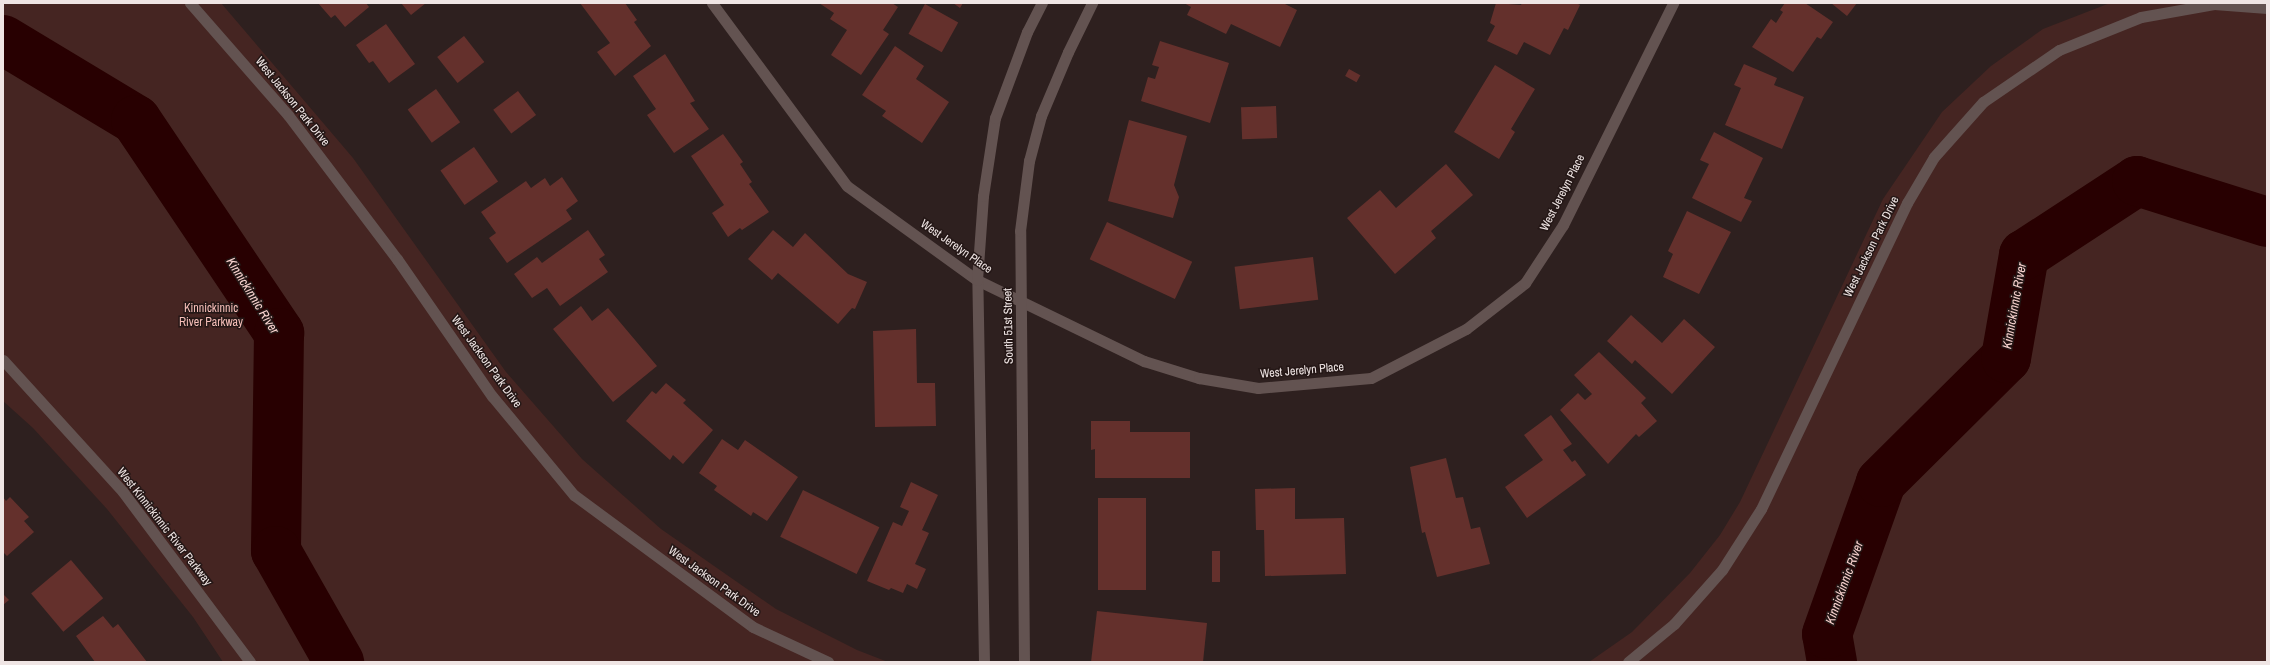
<!DOCTYPE html>
<html>
<head>
<meta charset="utf-8">
<style>
  body { margin:0 }
  #map { position:relative; width:2270px; height:665px; overflow:hidden; background:#2e201f; font-family:"Archivo Narrow",sans-serif }
  div>[style] { position:absolute }
  .green>* { inset:0; background:#452522 }
  .river>* { height:50px; margin:-25px; padding:0 25px; transform-origin:25px; border-radius:25px; background:#280001 }
  .building>* { inset:0; background:#64302c; transform-origin:0 0 }
  .minor>* { height:11px; margin:-5.5px; padding:0 5.5px; transform-origin:5.5px; border-radius:5.5px; background:#635351 }
  span { translate:-50% -50%; white-space:nowrap; text-align:center; line-height:1.15; -webkit-text-stroke:3px #241716; paint-order:stroke }
  .street-label { font-size:12px; color:#efe5e4 }
  .park-label { font-size:12px; color:#f6bfb9 }
  .water-label { font-size:13px; color:#fad4d0; font-style:italic }
  .frame { position:absolute; inset:0; border:4px solid #efe5e4; pointer-events:none }
</style>
</head>
<body>
<div id="map">
  <div class="green">
    <div style="clip-path:polygon(3px 3px,221px 3px,353px 158px,506px 372px,582px 459px,661px 529px,776px 609px,857px 650px,888px 662px,223px 662px,193px 617px,107px 509px,33px 428px,3px 401px)"></div>
    <div style="clip-path:polygon(2110px 3px,2267px 3px,2267px 662px,1589px 662px,1632px 632px,1690px 573px,1720px 535px,1740px 502px,1883px 199px,1942px 112px,1991px 66px,2043px 29px)"></div>
  </div>
  <div class="river">
    <div style="left:3px;top:40px;width:155px;rotate:31deg"></div>
    <div style="left:136px;top:120px;width:257px;rotate:56.1deg"></div>
    <div style="left:279px;top:333px;width:218px;rotate:90.8deg"></div>
    <div style="left:276px;top:551px;width:128px;rotate:60.4deg"></div>
    <div style="left:1832px;top:662px;width:28px;rotate:-100deg"></div>
    <div style="left:1827px;top:634px;width:161px;rotate:-70.4deg"></div>
    <div style="left:1881px;top:482px;width:176px;rotate:-44.8deg"></div>
    <div style="left:2006px;top:358px;width:105px;rotate:-80.1deg"></div>
    <div style="left:2024px;top:255px;width:135px;rotate:-33.2deg"></div>
    <div style="left:2137px;top:181px;width:136px;rotate:17.5deg"></div>
  </div>
  <div class="building">
    <div style="clip-path:polygon(318px 3px,366px 3px,369px 7px,345px 27px,335px 15px,331px 18px)"></div>
    <div style="clip-path:polygon(401px 3px,426px 3px,411px 15px)"></div>
    <div style="clip-path:polygon(580px 3px,625px 3px,637px 20px,634px 22px,651px 46px,615px 76px,597px 52px,610px 43px)"></div>
    <div style="clip-path:polygon(819px 3px,892px 3px,898px 7px,883px 30px,889px 34px,861px 75px,831px 55px,847px 30px,830px 19px,834px 13px)"></div>
    <div style="clip-path:polygon(953px 3px,963px 3px,960px 8px)"></div>
    <div style="clip-path:polygon(1184px 3px,1283px 3px,1297px 10px,1280px 47px,1231px 24px,1226px 34px,1187px 15px,1191px 7px)"></div>
    <div style="clip-path:polygon(1496px 3px,1521px 5px,1522px 3px,1576px 3px,1580px 5px,1568px 30px,1564px 28px,1550px 55px,1524px 42px,1517px 55px,1487px 41px,1495px 26px,1490px 23px)"></div>
    <div style="clip-path:polygon(1785px 3px,1805px 3px,1833px 22px,1821px 39px,1817px 37px,1793px 72px,1752px 47px,1771px 19px,1776px 23px,1783px 12px,1780px 10px)"></div>
    <div style="clip-path:polygon(1831px 3px,1857px 3px,1847px 16px)"></div>
    <div style="left:925px;top:4px;width:38px;height:34px;rotate:29deg"></div>
    <div style="clip-path:polygon(386px 24px,415px 64px,389px 83px,373px 61px,369px 63px,356px 45px)"></div>
    <div style="left:464px;top:36px;width:33px;height:34px;rotate:52deg"></div>
    <div style="clip-path:polygon(1160px 41px,1229px 63px,1210px 123px,1141px 101px,1148px 77px,1155px 79px,1159px 67px,1152px 65px)"></div>
    <div style="clip-path:polygon(895px 46px,924px 66px,916px 79px,949px 102px,922px 143px,882px 116px,886px 111px,862px 95px)"></div>
    <div style="clip-path:polygon(665px 54px,695px 101px,690px 103px,709px 129px,674px 153px,647px 115px,656px 109px,633px 76px)"></div>
    <div style="clip-path:polygon(1744px 64px,1777px 78px,1774px 85px,1804px 97px,1782px 149px,1725px 125px,1741px 88px,1734px 85px)"></div>
    <div style="clip-path:polygon(1495px 65px,1535px 89px,1511px 129px,1515px 132px,1499px 159px,1454px 132px)"></div>
    <div style="left:1349px;top:69px;width:13px;height:8px;rotate:29deg"></div>
    <div style="left:436px;top:89px;width:41px;height:35px;rotate:54deg"></div>
    <div style="left:518px;top:91px;width:30px;height:31px;rotate:53deg"></div>
    <div style="left:1276px;top:106px;width:32px;height:35px;rotate:88deg"></div>
    <div style="clip-path:polygon(1129px 120px,1187px 136px,1174px 185px,1179px 197px,1173px 218px,1108px 201px)"></div>
    <div style="clip-path:polygon(1714px 132px,1763px 158px,1744px 198px,1752px 201px,1741px 222px,1692px 198px,1709px 164px,1700px 160px)"></div>
    <div style="clip-path:polygon(723px 134px,743px 162px,740px 164px,752px 182px,749px 184px,769px 212px,742px 230px,740px 228px,728px 237px,712px 213px,724px 205px,691px 156px)"></div>
    <div style="left:474px;top:147px;width:42px;height:41px;rotate:55deg"></div>
    <div style="clip-path:polygon(1446px 164px,1473px 195px,1431px 231px,1436px 238px,1395px 274px,1347px 218px,1380px 190px,1396px 208px)"></div>
    <div style="clip-path:polygon(562px 177px,578px 201px,566px 210px,572px 219px,507px 263px,489px 238px,496px 233px,481px 212px,526px 181px,531px 188px,545px 178px,550px 186px)"></div>
    <div style="clip-path:polygon(1687px 211px,1731px 232px,1699px 294px,1663px 277px,1673px 254px,1668px 251px)"></div>
    <div style="left:1107px;top:222px;width:94px;height:41px;rotate:25deg"></div>
    <div style="clip-path:polygon(588px 230px,605px 255px,599px 259px,608px 272px,560px 306px,547px 288px,532px 298px,514px 274px,537px 257px,542px 263px)"></div>
    <div style="clip-path:polygon(773px 230px,793px 247px,805px 233px,848px 274px,867px 282px,855px 309px,852px 308px,838px 324px,778px 273px,772px 280px,748px 259px)"></div>
    <div style="left:1313px;top:257px;width:43px;height:79px;rotate:83deg"></div>
    <div style="clip-path:polygon(581px 306px,592px 321px,608px 308px,657px 366px,613px 402px,553px 329px)"></div>
    <div style="clip-path:polygon(1631px 315px,1662px 343px,1684px 319px,1715px 347px,1672px 394px,1635px 360px,1632px 364px,1607px 341px)"></div>
    <div style="clip-path:polygon(916px 329px,917px 383px,935px 383px,936px 426px,875px 427px,873px 331px)"></div>
    <div style="clip-path:polygon(1599px 352px,1646px 398px,1641px 403px,1657px 421px,1639px 437px,1636px 434px,1608px 464px,1560px 410px,1578px 393px,1585px 400px,1592px 394px,1574px 375px)"></div>
    <div style="clip-path:polygon(666px 383px,686px 400px,683px 403px,713px 430px,683px 464px,673px 455px,670px 460px,626px 421px,652px 391px,656px 394px)"></div>
    <div style="clip-path:polygon(1551px 415px,1572px 444px,1563px 450px,1572px 462px,1575px 460px,1586px 475px,1527px 518px,1505px 487px,1543px 460px,1524px 435px)"></div>
    <div style="clip-path:polygon(1091px 421px,1130px 421px,1130px 432px,1190px 432px,1190px 478px,1095px 478px,1095px 449px,1091px 450px)"></div>
    <div style="clip-path:polygon(722px 439px,738px 450px,745px 440px,798px 477px,767px 521px,753px 512px,751px 516px,714px 490px,717px 486px,699px 473px)"></div>
    <div style="clip-path:polygon(1446px 458px,1456px 498px,1463px 497px,1471px 529px,1480px 527px,1490px 564px,1437px 577px,1425px 532px,1422px 533px,1410px 467px)"></div>
    <div style="clip-path:polygon(911px 482px,938px 495px,922px 530px,929px 533px,915px 564px,926px 569px,917px 589px,907px 584px,903px 593px,891px 588px,889px 590px,867px 581px,893px 522px,902px 526px,909px 511px,900px 507px)"></div>
    <div style="clip-path:polygon(1295px 488px,1295px 519px,1344px 518px,1346px 574px,1265px 576px,1264px 530px,1256px 530px,1255px 489px)"></div>
    <div style="left:803px;top:490px;width:85px;height:52px;rotate:26deg"></div>
    <div style="clip-path:polygon(3px 497px,6px 501px,10px 497px,29px 517px,24px 521px,34px 532px,7px 556px,3px 552px)"></div>
    <div style="left:1146px;top:498px;width:92px;height:48px;rotate:90deg"></div>
    <div style="left:1212px;top:551px;width:8px;height:31px"></div>
    <div style="left:71px;top:560px;width:50px;height:52px;rotate:50deg"></div>
    <div style="clip-path:polygon(3px 594px,9px 600px,3px 605px)"></div>
    <div style="clip-path:polygon(1097px 611px,1207px 623px,1203px 662px,1091px 662px)"></div>
    <div style="clip-path:polygon(103px 616px,113px 628px,118px 624px,147px 662px,95px 662px,76px 636px)"></div>
  </div>
  <div class="minor">
    <div style="left:190px;top:3px;width:149px;rotate:48.8deg"></div>
    <div style="left:288px;top:115px;width:181px;rotate:52.9deg"></div>
    <div style="left:397px;top:259px;width:167px;rotate:55.3deg"></div>
    <div style="left:492px;top:396px;width:129px;rotate:50.4deg"></div>
    <div style="left:574px;top:495px;width:222px;rotate:36.4deg"></div>
    <div style="left:753px;top:627px;width:83px;rotate:25deg"></div>
    <div style="left:712px;top:3px;width:227px;rotate:53.6deg"></div>
    <div style="left:847px;top:186px;width:160px;rotate:35.9deg"></div>
    <div style="left:977px;top:280px;width:186px;rotate:25.9deg"></div>
    <div style="left:1144px;top:361px;width:58px;rotate:17.2deg"></div>
    <div style="left:1199px;top:378px;width:60px;rotate:9.6deg"></div>
    <div style="left:1258px;top:388px;width:113px;rotate:-5.1deg"></div>
    <div style="left:1371px;top:378px;width:107px;rotate:-27.3deg"></div>
    <div style="left:1466px;top:329px;width:75px;rotate:-37.9deg"></div>
    <div style="left:1525px;top:283px;width:69px;rotate:-56.8deg"></div>
    <div style="left:1563px;top:225px;width:248px;rotate:-63.6deg"></div>
    <div style="left:3px;top:360px;width:178px;rotate:47.7deg"></div>
    <div style="left:123px;top:492px;width:212px;rotate:53.2deg"></div>
    <div style="left:984px;top:662px;width:382px;rotate:-91deg"></div>
    <div style="left:977px;top:280px;width:84px;rotate:-85.9deg"></div>
    <div style="left:983px;top:196px;width:79px;rotate:-81.3deg"></div>
    <div style="left:995px;top:118px;width:92px;rotate:-69.6deg"></div>
    <div style="left:1027px;top:32px;width:33px;rotate:-63deg"></div>
    <div style="left:1024px;top:662px;width:431px;rotate:-90.5deg"></div>
    <div style="left:1020px;top:231px;width:71px;rotate:-82.7deg"></div>
    <div style="left:1029px;top:161px;width:47px;rotate:-75.1deg"></div>
    <div style="left:1041px;top:116px;width:69px;rotate:-67.1deg"></div>
    <div style="left:1068px;top:52px;width:55px;rotate:-63.9deg"></div>
    <div style="left:1628px;top:662px;width:60px;rotate:-39.6deg"></div>
    <div style="left:1674px;top:624px;width:72px;rotate:-48.4deg"></div>
    <div style="left:1722px;top:570px;width:72px;rotate:-57.4deg"></div>
    <div style="left:1761px;top:509px;width:339px;rotate:-64.5deg"></div>
    <div style="left:1907px;top:203px;width:53px;rotate:-59.6deg"></div>
    <div style="left:1934px;top:157px;width:74px;rotate:-48.3deg"></div>
    <div style="left:1983px;top:102px;width:92px;rotate:-34.4deg"></div>
    <div style="left:2059px;top:50px;width:88px;rotate:-21.9deg"></div>
    <div style="left:2141px;top:17px;width:74px;rotate:-10.1deg"></div>
    <div style="left:2214px;top:4px;width:53px;rotate:4.3deg"></div>
  </div>
  <div class="street-label">
    <span style="left:292px;top:102px;rotate:51deg">West Jackson Park Drive</span>
    <span style="left:1563px;top:193px;rotate:-63deg">West Jerelyn Place</span>
    <span style="left:956px;top:247px;rotate:35deg">West Jerelyn Place</span>
    <span style="left:1872px;top:247px;rotate:-64deg">West Jackson Park Drive</span>
    <span style="left:1009px;top:326px;rotate:-91deg">South 51st Street</span>
    <span style="left:486px;top:362px;rotate:54deg">West Jackson Park Drive</span>
    <span style="left:1302px;top:371px;rotate:-5deg">West Jerelyn Place</span>
    <span style="left:164px;top:527px;rotate:52deg">West Kinnickinnic River Parkway</span>
    <span style="left:714px;top:582px;rotate:36deg">West Jackson Park Drive</span>
  </div>
  <div class="park-label">
    <span style="left:211px;top:316px">Kinnickinnic<br>River Parkway</span>
  </div>
  <div class="water-label">
    <span style="left:252px;top:296px;rotate:58deg">Kinnickinnic River</span>
    <span style="left:2015px;top:306px;rotate:-80deg">Kinnickinnic River</span>
    <span style="left:1845px;top:583px;rotate:-70deg">Kinnickinnic River</span>
  </div>
  <div class="frame"></div>
</div>
</body>
</html>
